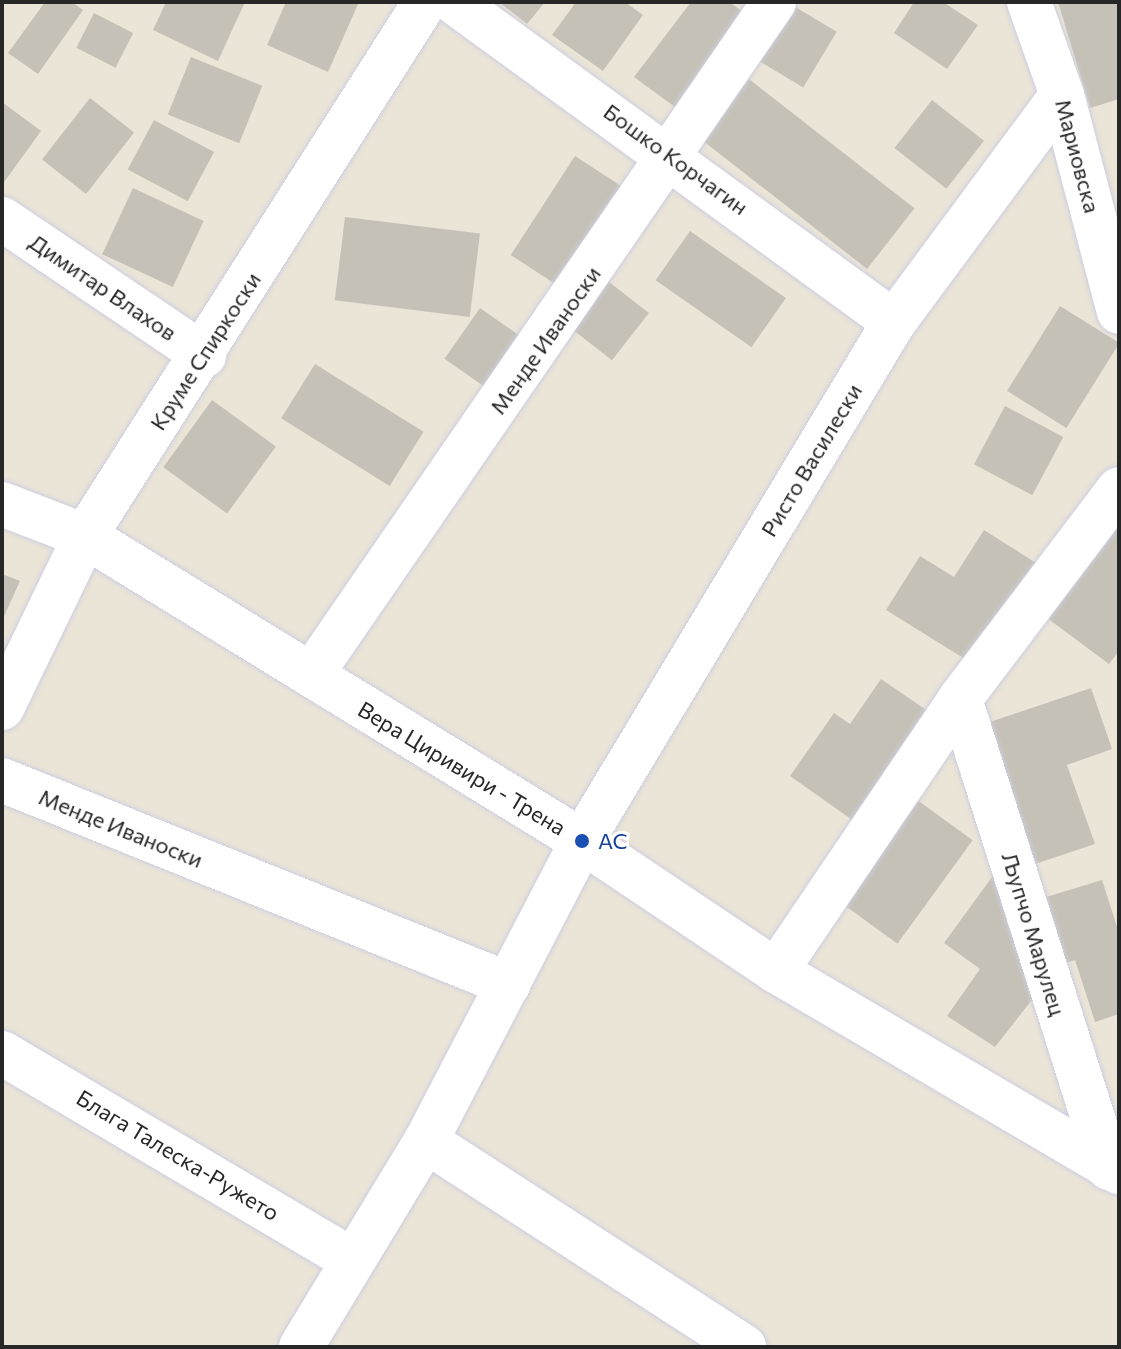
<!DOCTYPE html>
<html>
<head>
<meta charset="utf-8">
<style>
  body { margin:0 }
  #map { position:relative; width:1121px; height:1349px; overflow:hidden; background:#ebe5d7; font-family:Commissioner,sans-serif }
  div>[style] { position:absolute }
  .building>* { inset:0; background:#c6c1b7; transform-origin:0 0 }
  .roads { filter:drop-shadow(0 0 2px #cdcee1) drop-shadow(0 0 2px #cdcee1) }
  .street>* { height:44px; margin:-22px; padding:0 22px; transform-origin:22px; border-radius:22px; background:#fff }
  .secondary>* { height:44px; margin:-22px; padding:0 22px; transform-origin:22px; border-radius:22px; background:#fff }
  .dots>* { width:22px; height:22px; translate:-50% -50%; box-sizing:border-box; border:4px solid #fff; border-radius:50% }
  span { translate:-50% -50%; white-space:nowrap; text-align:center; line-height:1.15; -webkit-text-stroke:6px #fff; paint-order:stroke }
  .street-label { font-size:22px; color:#272727 }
  .transit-label { font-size:22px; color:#164399 }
  .left { translate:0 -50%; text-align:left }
  .frame { position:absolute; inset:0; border:4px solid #272727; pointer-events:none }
</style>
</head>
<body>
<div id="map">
  <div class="building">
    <div style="clip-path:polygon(45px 2px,72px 2px,83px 10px,38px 74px,8px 53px)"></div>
    <div style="clip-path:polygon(166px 2px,245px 2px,218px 61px,153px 30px)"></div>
    <div style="clip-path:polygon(286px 2px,359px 2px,328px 72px,267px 45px)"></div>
    <div style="clip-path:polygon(499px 2px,545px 2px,527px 24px)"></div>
    <div style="clip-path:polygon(576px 2px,625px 2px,643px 15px,603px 71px,552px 35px)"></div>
    <div style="clip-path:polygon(691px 2px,729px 2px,745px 13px,675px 107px,634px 77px)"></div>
    <div style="left:787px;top:2px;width:58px;height:65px;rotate:31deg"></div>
    <div style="clip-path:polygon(914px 2px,943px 2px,978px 25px,947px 69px,894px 33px)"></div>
    <div style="clip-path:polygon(1058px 2px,1119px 2px,1119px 99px,1090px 108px)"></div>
    <div style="left:94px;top:13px;width:44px;height:39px;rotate:27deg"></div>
    <div style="left:191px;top:57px;width:77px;height:62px;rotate:22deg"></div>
    <div style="left:749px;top:79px;width:210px;height:77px;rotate:38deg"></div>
    <div style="left:90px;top:98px;width:56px;height:78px;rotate:38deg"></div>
    <div style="left:932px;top:100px;width:66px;height:61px;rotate:38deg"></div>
    <div style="clip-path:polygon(2px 102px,41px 131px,2px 185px)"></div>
    <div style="left:154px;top:120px;width:68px;height:56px;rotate:28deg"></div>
    <div style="left:575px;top:156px;width:61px;height:118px;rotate:33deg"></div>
    <div style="left:133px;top:188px;width:78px;height:73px;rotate:25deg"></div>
    <div style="left:345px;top:217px;width:136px;height:84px;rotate:7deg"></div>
    <div style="left:690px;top:231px;width:117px;height:60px;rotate:35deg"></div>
    <div style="left:604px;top:278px;width:57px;height:60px;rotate:38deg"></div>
    <div style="left:1060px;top:306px;width:70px;height:100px;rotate:32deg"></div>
    <div style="left:480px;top:308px;width:62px;height:62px;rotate:35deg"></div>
    <div style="left:315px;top:364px;width:128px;height:64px;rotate:32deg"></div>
    <div style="left:212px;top:400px;width:79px;height:83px;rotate:36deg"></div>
    <div style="left:1005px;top:406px;width:66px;height:66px;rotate:28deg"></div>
    <div style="clip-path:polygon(1119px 509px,1119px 651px,1109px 664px,1039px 612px)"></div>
    <div style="clip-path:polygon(984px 530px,1036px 563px,973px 664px,886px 610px,920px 556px,954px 577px)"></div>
    <div style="clip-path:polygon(2px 574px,20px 581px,2px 621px)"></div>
    <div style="clip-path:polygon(881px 679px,935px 716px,858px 824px,790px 776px,834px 713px,850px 724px)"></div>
    <div style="clip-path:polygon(1091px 688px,1112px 749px,1067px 765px,1095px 844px,1035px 864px,987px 723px)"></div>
    <div style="left:916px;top:799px;width:70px;height:128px;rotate:36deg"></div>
    <div style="clip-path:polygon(1003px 862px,1042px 987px,995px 1047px,947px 1016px,980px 969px,944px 943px)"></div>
    <div style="clip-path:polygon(1102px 880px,1119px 933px,1119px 1014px,1095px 1022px,1075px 960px,1063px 964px,1043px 898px)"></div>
  </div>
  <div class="roads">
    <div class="street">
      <div style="left:454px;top:2px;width:544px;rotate:36.03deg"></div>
      <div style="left:1029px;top:2px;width:99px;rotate:70.5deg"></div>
      <div style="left:1062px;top:95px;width:224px;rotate:75.3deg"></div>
      <div style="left:2px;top:219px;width:244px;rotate:34deg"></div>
      <div style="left:311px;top:675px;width:817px;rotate:-55.47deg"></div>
      <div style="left:960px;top:699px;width:492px;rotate:72.4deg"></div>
      <div style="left:2px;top:708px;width:191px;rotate:-64.2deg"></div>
      <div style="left:85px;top:536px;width:633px;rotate:-57.51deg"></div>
      <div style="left:2px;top:780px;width:546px;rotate:21.96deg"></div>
      <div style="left:776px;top:971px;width:328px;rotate:-55.9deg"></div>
      <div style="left:960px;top:699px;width:263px;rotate:-52.9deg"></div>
      <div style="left:2px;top:1053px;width:407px;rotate:30.6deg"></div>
      <div style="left:426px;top:1141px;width:379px;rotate:32.9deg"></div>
      <div style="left:301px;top:1347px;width:241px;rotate:-58.8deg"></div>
      <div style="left:426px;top:1141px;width:338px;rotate:-62.5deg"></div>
      <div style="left:582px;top:841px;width:606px;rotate:-58.99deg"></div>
      <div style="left:894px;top:322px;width:282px;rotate:-53.5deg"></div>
    </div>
    <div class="secondary">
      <div style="left:2px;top:504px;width:89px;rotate:21.1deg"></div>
      <div style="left:85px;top:536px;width:583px;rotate:31.54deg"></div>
      <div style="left:582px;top:841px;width:234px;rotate:33.8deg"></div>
      <div style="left:776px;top:971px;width:398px;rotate:30.4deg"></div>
    </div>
  </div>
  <div class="dots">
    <div style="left:582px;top:841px;background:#1a4fb4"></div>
  </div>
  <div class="street-label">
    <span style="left:1078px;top:156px;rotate:75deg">Мариовска</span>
    <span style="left:676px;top:159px;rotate:36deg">Бошко Корчагин</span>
    <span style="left:103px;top:287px;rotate:34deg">Димитар Влахов</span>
    <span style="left:545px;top:340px;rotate:-55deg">Менде Иваноски</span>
    <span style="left:205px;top:351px;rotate:-57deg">Круме Спиркоски</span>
    <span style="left:811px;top:460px;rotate:-59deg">Ристо Василески</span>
    <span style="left:462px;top:768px;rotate:31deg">Вера Циривири - Трена</span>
    <span style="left:121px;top:828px;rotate:22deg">Менде Иваноски</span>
    <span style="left:1034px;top:934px;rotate:73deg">Љупчо Марулец</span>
    <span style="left:178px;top:1155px;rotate:31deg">Блага Талеска-Ружето</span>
  </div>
  <div class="transit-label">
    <span class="left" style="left:598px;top:841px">АС</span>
  </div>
  <div class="frame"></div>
</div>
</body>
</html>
